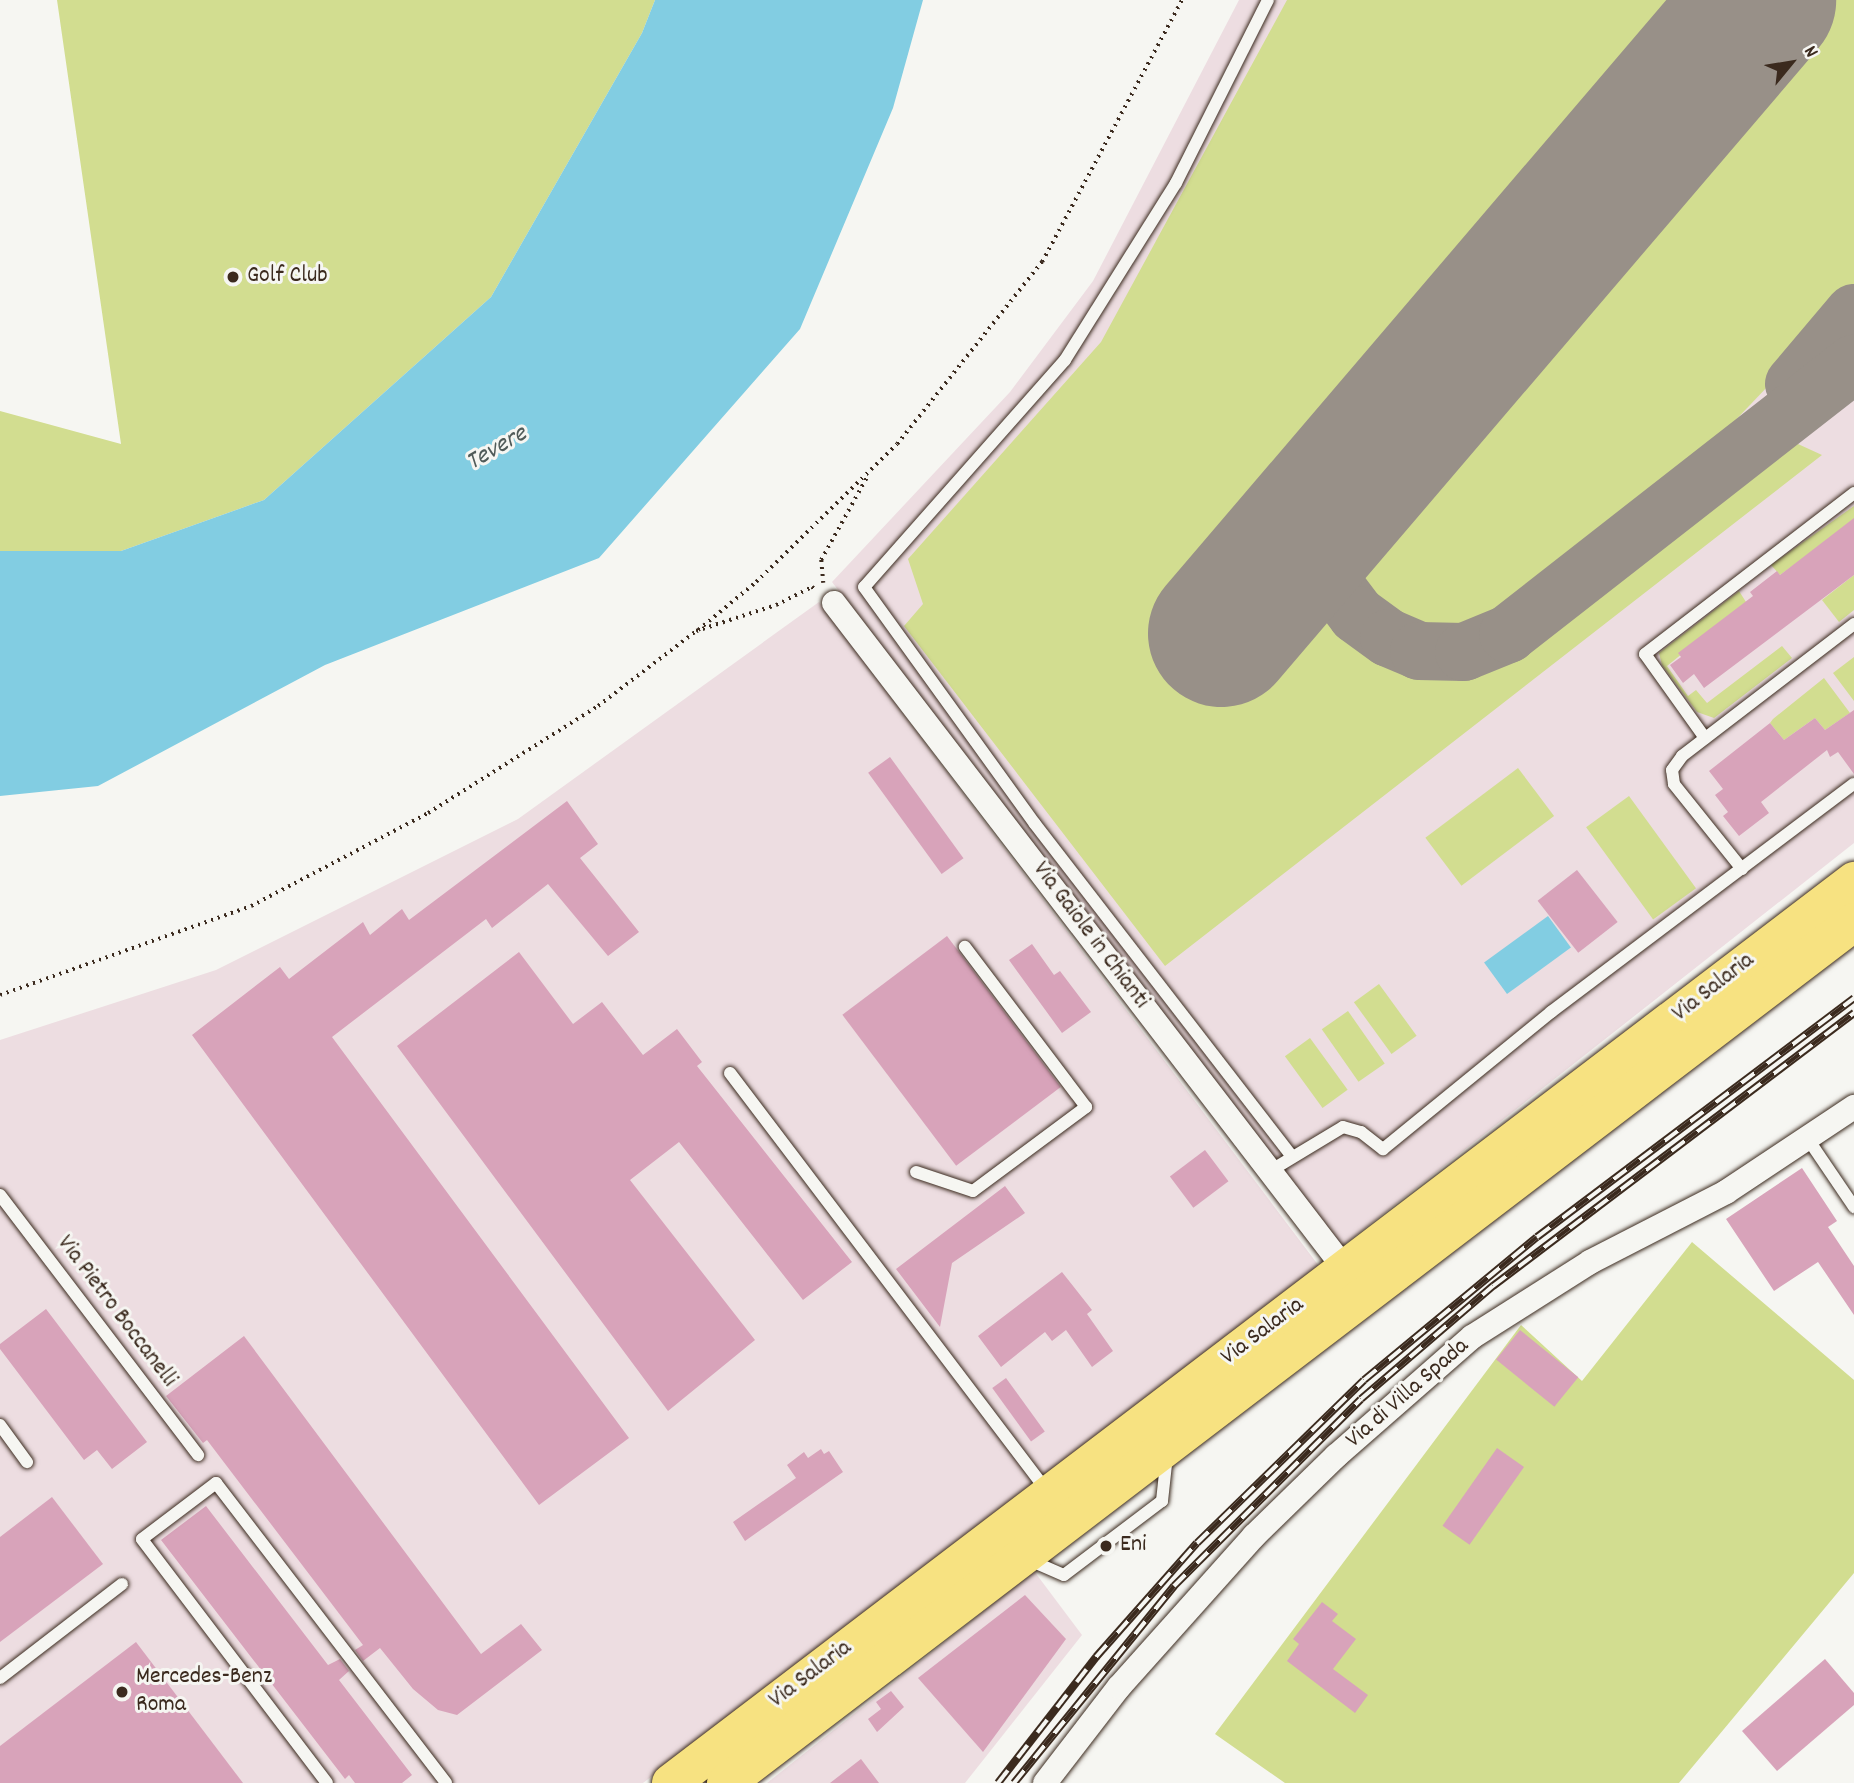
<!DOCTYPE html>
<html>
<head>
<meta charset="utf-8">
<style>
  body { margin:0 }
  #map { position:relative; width:1854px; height:1783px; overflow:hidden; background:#f6f6f2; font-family:Dekko,sans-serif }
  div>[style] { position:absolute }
  .built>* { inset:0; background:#eddde1 }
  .green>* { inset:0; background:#d2dd90; transform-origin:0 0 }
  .water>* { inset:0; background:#82cde2; transform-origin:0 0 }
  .taxiway>* { height:58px; margin:-29px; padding:0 29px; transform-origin:29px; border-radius:29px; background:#989088 }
  .runway>* { height:147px; margin:-73.5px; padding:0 73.5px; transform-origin:73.5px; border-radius:73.5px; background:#989088 }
  .building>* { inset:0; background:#d8a3ba; transform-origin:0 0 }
  .path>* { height:3.5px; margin-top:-1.75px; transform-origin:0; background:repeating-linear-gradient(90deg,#3b2a1e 0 2px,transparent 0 7px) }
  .roads { filter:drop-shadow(0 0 2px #3b2a1e) drop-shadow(0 0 2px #3b2a1e) }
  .service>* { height:12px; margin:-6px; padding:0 6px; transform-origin:6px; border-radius:6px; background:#f6f6f2 }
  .minor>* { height:24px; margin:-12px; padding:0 12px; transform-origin:12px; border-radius:12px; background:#f6f6f2 }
  .primary>* { height:38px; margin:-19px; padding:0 19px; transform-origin:19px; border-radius:19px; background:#f7e281 }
  .rail>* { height:8px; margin-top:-4px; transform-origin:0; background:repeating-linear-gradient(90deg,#f6f6f2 0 16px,#3b2a1e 0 32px); box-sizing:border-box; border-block:2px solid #3b2a1e }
  .dots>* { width:19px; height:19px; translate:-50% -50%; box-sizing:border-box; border:4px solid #f6f6f2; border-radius:50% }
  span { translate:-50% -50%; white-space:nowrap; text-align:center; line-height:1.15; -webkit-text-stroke:6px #f6f6f2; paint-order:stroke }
  .poi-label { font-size:24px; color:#3b2a1e }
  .left { translate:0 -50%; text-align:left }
  .street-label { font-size:24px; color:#3b2a1e }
  .water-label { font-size:26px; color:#505b59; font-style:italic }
  .north { position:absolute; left:1756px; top:28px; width:70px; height:70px; -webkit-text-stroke:5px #f6f6f2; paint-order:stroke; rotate:60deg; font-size:19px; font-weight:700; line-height:28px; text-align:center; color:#3b2a1e }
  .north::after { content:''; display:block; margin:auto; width:24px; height:32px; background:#3b2a1e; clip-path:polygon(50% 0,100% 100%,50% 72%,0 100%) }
</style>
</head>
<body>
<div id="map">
  <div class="built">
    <div style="clip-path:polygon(1239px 0,1854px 0,1854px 843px,1340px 1248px,832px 582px,1010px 392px,1093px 281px)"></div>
    <div style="clip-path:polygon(819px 602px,1322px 1270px,643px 1783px,0 1783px,0 1040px,216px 970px,518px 819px)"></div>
    <div style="clip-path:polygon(1034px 1571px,1082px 1635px,965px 1783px,767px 1783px)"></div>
  </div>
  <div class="green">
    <div style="clip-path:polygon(57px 0,655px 0,642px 33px,491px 297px,264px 500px,121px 551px,0 551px,0 411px,121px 444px)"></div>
    <div style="clip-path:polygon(1287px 0,1684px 0,1167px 614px,1248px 686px,1303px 618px,1321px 613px,1381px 655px,1411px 669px,1443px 674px,1504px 661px,1777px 447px,1798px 444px,1822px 455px,1165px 966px,904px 626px,923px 604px,908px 559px,1101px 342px)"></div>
    <div style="clip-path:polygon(1821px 0,1854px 0,1854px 287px,1788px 365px,1708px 449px,1509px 608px,1481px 625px,1451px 632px,1430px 630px,1381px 602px,1363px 579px,1357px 565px,1359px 549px)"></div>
    <div style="clip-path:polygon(1854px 506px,1854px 521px,1780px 575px,1771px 565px)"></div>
    <div style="clip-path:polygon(1854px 575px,1854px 610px,1839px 622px,1822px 600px)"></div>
    <div style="clip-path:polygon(1739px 591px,1746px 602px,1667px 666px,1688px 696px,1696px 690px,1707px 703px,1782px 646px,1792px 658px,1714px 718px,1697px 712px,1662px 665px,1659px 653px)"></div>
    <div style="clip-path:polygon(1854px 657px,1854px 701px,1833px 673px)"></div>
    <div style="clip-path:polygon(1824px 678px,1850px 713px,1825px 730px,1815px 718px,1784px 740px,1770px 723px,1773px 719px)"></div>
    <div style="left:1518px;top:768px;width:60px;height:116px;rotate:53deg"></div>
    <div style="left:1629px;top:796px;width:114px;height:53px;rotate:54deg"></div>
    <div style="left:1379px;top:984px;width:64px;height:31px;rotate:54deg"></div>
    <div style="left:1348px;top:1011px;width:64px;height:32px;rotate:55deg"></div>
    <div style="left:1310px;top:1038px;width:64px;height:31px;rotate:54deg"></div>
    <div style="clip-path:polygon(1692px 1242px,1854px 1380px,1854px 1573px,1679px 1783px,1285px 1783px,1215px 1734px,1521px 1325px,1582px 1381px)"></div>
  </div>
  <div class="water">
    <div style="clip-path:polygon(655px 0,923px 0,893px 108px,800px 329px,599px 558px,325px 665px,98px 786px,0 796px,0 551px,121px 551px,264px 500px,491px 297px,642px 33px)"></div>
    <div style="left:1548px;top:916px;width:39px;height:79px;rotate:54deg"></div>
  </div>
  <div class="taxiway">
    <div style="left:1794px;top:384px;width:93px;rotate:-49.8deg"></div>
    <div style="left:1326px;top:510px;width:36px;rotate:106deg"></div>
    <div style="left:1316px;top:545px;width:21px;rotate:79deg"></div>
    <div style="left:1320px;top:566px;width:61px;rotate:52.9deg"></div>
    <div style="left:1357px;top:615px;width:39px;rotate:36deg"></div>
    <div style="left:1389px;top:638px;width:33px;rotate:23deg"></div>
    <div style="left:1419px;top:651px;width:45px;rotate:1.3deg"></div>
    <div style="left:1464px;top:652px;width:48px;rotate:-22.2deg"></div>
    <div style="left:1508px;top:634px;width:439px;rotate:-38deg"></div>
  </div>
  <div class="runway">
    <div style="left:1221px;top:633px;width:833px;rotate:-49.48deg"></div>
  </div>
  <div class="building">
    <div style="clip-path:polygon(1854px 518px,1854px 575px,1704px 688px,1694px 674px,1683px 683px,1670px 665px,1681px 657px,1678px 653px,1753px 596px,1750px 592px,1777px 571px,1780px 575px)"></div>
    <div style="clip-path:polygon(1854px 710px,1854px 774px,1838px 752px,1830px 757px,1827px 750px,1761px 802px,1769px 813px,1739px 836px,1723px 816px,1728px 812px,1715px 795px,1723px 789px,1709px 771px,1770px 723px,1784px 740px,1815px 718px,1825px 730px)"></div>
    <div style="left:890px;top:757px;width:125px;height:27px;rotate:54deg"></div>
    <div style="clip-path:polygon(567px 801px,598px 844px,580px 858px,639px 932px,608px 956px,548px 884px,492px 928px,486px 919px,332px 1037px,629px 1438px,539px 1505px,192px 1035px,280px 967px,289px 979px,363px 922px,370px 935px,402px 909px,409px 920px)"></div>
    <div style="left:1577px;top:870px;width:66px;height:50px;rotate:52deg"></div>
    <div style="left:947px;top:936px;width:189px;height:131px;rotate:53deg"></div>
    <div style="clip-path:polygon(1032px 944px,1054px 975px,1060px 971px,1091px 1012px,1062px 1033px,1009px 960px)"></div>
    <div style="clip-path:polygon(519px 952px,573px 1024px,602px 1002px,643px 1055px,677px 1029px,702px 1062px,697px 1066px,852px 1262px,803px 1300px,679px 1142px,630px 1180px,755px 1340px,668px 1411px,397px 1046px)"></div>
    <div style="left:1205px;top:1150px;width:39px;height:44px;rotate:53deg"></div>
    <div style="clip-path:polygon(1802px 1168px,1837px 1221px,1828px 1227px,1854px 1266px,1854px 1315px,1818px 1262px,1774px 1291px,1726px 1219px)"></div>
    <div style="clip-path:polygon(1005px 1186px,1025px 1213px,952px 1263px,940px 1327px,896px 1269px)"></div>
    <div style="clip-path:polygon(1062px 1272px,1092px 1310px,1087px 1314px,1113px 1351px,1092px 1367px,1066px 1330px,1052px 1341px,1045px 1332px,1001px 1367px,978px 1336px)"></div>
    <div style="clip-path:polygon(46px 1309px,147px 1442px,112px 1469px,97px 1450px,84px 1460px,0 1349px,0 1344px)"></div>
    <div style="left:1520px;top:1330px;width:75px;height:38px;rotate:39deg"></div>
    <div style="clip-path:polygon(244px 1336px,481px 1654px,521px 1624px,542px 1650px,457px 1715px,438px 1710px,413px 1689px,380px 1648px,363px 1661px,355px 1650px,363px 1645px,207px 1440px,203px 1443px,166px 1396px)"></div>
    <div style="left:1006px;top:1378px;width:66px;height:17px;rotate:54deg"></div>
    <div style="left:1497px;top:1448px;width:33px;height:95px;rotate:35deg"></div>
    <div style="clip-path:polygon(821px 1449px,824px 1454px,829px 1451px,843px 1472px,745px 1541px,733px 1522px,796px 1478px,787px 1465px,804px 1452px,808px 1458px)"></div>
    <div style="clip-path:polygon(52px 1497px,103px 1564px,0 1642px,0 1537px)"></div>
    <div style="clip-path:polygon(206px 1506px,328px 1665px,340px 1659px,349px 1671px,339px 1680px,412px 1775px,402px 1783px,355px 1783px,349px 1775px,345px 1779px,161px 1540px)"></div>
    <div style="clip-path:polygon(1025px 1595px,1066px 1639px,983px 1752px,918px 1678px)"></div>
    <div style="clip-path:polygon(1322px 1602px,1338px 1614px,1332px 1621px,1356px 1639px,1333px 1669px,1368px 1695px,1355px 1713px,1287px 1661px,1299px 1644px,1293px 1639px)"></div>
    <div style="clip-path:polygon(136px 1642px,243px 1783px,0 1783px,0 1746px)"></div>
    <div style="clip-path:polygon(1825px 1659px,1854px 1693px,1854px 1705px,1777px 1771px,1742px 1731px)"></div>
    <div style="clip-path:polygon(891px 1691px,904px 1707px,877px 1732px,868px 1719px,881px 1709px,876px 1702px)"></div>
    <div style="clip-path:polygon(861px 1759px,879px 1783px,830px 1783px)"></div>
  </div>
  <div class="path">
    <div style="left:823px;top:583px;width:23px;rotate:-95deg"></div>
    <div style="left:821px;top:560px;width:95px;rotate:-61deg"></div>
    <div style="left:698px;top:630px;width:75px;rotate:-39.6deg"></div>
    <div style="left:756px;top:582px;width:197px;rotate:-44.4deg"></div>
    <div style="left:897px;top:444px;width:233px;rotate:-51.5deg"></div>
    <div style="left:1042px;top:262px;width:297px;rotate:-61.9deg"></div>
    <div style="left:0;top:995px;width:266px;rotate:-19.5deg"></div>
    <div style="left:251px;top:906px;width:200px;rotate:-27.7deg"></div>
    <div style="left:428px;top:813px;width:201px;rotate:-32.2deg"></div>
    <div style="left:598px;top:706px;width:123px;rotate:-37.4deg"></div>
    <div style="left:696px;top:631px;width:84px;rotate:-18deg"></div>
    <div style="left:776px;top:605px;width:40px;rotate:-26.6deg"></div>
    <div style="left:812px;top:587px;width:5px;rotate:37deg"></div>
  </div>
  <div class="roads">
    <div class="service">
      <div style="left:1268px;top:0;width:205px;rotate:116.7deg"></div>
      <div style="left:1176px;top:183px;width:209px;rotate:122.1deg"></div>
      <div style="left:1065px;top:360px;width:303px;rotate:131.5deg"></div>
      <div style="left:864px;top:587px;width:292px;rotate:54.2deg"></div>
      <div style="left:1035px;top:824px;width:418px;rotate:52.3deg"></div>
      <div style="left:1705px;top:738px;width:103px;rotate:-125.5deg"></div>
      <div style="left:1645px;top:654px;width:264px;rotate:-37.6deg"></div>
      <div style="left:1742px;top:869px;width:109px;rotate:-128.7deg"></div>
      <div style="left:1674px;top:784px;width:14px;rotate:-98deg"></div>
      <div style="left:1672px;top:770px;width:17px;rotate:-54deg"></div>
      <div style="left:1682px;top:756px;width:217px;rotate:-37.5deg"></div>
      <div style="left:730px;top:1073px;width:525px;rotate:52.82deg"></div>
      <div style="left:1806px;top:1136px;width:86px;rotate:55.9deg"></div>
      <div style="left:1270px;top:1171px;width:85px;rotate:-31.1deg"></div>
      <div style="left:1343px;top:1127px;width:19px;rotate:16deg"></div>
      <div style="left:1361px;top:1132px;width:28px;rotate:38deg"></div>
      <div style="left:1383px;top:1149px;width:217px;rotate:-39.2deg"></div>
      <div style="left:1551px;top:1012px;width:379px;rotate:-37deg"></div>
      <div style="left:916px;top:1172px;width:60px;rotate:18.4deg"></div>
      <div style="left:973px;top:1191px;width:141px;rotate:-36.6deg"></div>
      <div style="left:1086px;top:1107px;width:201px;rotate:-127.1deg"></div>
      <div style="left:0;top:1195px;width:327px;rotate:52.7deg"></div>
      <div style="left:0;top:1425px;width:46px;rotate:53.9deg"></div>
      <div style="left:1027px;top:1559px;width:40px;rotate:23.4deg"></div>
      <div style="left:1064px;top:1575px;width:123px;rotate:-37.1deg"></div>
      <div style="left:1162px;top:1501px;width:46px;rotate:-83.8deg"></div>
      <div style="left:0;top:1678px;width:154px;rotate:-37.6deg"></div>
      <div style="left:327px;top:1783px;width:306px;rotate:-127.2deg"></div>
      <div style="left:142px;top:1539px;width:93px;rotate:-37.1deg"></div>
      <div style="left:216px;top:1483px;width:378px;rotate:52.5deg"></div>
    </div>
    <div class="minor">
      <div style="left:834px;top:603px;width:839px;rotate:52.5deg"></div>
      <div style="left:1045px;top:1783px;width:121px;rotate:-52.4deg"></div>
      <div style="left:1119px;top:1687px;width:203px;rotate:-48.2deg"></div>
      <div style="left:1254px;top:1536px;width:115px;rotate:-44.3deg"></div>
      <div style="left:1336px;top:1456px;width:181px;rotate:-41.2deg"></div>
      <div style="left:1472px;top:1337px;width:140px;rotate:-32.4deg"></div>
      <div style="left:1590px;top:1262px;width:153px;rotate:-27.2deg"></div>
      <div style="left:1726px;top:1192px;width:154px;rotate:-33.6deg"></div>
    </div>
    <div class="primary">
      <div style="left:671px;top:1783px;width:1488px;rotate:-37.32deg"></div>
      <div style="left:726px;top:1783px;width:1419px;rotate:-37.35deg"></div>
    </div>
  </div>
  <div class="rail">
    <div style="left:998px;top:1783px;width:160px;rotate:-52.1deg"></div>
    <div style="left:1096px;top:1657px;width:152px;rotate:-48.5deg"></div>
    <div style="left:1197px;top:1543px;width:233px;rotate:-44.3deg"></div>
    <div style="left:1364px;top:1380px;width:224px;rotate:-39.6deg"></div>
    <div style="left:1537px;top:1237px;width:397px;rotate:-37deg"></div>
    <div style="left:1014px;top:1783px;width:254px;rotate:-50.9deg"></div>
    <div style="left:1174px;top:1586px;width:264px;rotate:-45deg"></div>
    <div style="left:1361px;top:1399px;width:174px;rotate:-40.6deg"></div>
    <div style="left:1493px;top:1286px;width:453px;rotate:-37.1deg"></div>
  </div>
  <div class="dots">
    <div style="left:233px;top:277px;background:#3b2a1e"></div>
    <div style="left:1106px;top:1546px;background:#3b2a1e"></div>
    <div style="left:122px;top:1692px;background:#3b2a1e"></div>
  </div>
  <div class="poi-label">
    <span class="left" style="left:247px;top:277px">Golf Club</span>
    <span class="left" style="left:1120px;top:1546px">Eni</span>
    <span class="left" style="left:136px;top:1692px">Mercedes-Benz<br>Roma</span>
  </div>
  <div class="street-label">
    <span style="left:1090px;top:936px;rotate:53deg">Via Gaiole in Chianti</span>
    <span style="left:1714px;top:988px;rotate:-38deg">Via Salaria</span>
    <span style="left:116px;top:1312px;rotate:53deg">Via Pietro Boccanelli</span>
    <span style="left:1263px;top:1332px;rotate:-37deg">Via Salaria</span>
    <span style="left:1408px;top:1394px;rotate:-41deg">Via di Villa Spada</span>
    <span style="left:811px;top:1675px;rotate:-37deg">Via Salaria</span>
  </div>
  <div class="water-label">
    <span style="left:497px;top:449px;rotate:-30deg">Tevere</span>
  </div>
  <div class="north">N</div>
</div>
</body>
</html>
